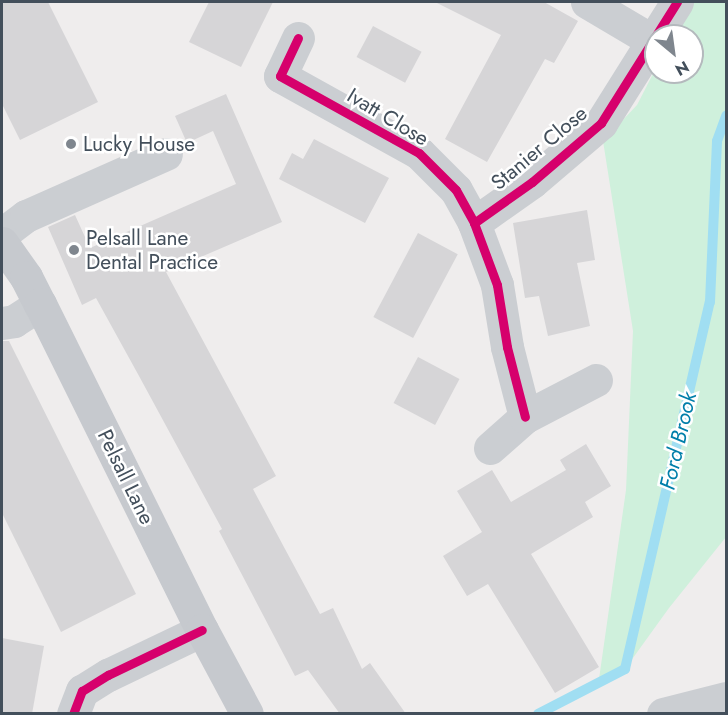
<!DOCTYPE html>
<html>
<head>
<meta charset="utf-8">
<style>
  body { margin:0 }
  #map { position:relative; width:728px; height:715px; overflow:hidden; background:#efeded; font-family:Jost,sans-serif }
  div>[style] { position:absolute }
  .green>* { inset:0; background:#cff0dc }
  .stream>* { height:10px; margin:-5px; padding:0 5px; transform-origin:5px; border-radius:5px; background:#a0def2 }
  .building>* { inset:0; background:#d6d5d7; transform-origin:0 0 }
  .minor>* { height:33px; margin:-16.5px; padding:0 16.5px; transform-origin:16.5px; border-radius:16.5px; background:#cbced2 }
  .major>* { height:33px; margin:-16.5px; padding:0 16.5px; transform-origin:16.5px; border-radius:16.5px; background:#c6c9ce }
  .cycleway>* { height:9px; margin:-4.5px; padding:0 4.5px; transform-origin:4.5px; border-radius:4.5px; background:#d6006c }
  .dots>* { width:16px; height:16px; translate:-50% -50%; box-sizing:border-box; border:3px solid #fff; border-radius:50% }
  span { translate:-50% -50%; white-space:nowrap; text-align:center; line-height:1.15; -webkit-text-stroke:5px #fff; paint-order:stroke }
  .street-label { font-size:21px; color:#434f5b }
  .poi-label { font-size:21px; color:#434f5b }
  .left { translate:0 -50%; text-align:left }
  .water-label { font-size:22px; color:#017faa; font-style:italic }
  .frame { position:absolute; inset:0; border:3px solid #434f5b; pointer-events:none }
  .north { position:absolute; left:644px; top:24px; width:60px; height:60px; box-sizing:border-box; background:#fff; border:2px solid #b4b9bd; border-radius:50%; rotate:151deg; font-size:16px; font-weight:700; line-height:24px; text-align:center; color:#434f5b }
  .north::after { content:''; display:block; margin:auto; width:21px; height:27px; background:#7f868e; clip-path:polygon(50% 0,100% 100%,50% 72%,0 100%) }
</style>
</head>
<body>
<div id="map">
  <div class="green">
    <div style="clip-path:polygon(evenodd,690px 2px,726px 2px,726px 537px,669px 608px,625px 669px,599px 679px,626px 490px,633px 331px,603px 141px,637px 105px,656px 68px,656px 72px,692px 72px,692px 36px,672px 36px,690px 2px,715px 174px,714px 296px,710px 301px,710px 300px,715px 174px)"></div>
  </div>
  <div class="stream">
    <div style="left:538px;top:714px;width:98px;rotate:-27.3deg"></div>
    <div style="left:625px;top:669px;width:377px;rotate:-77deg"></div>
    <div style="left:710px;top:302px;width:161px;rotate:-87.5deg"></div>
    <div style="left:717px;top:141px;width:27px;rotate:-70deg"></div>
  </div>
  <div class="building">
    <div style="clip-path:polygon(2px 2px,48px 2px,98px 102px,20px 140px,2px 104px)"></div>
    <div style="clip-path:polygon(209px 2px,273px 2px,241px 67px,189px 42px)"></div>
    <div style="clip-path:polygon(435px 2px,544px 2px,578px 21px,554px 63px,545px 59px,487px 162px,445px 139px,501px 35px)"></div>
    <div style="left:373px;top:26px;width:55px;height:35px;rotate:28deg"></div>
    <div style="clip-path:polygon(226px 94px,282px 222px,166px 272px,276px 476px,253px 489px,285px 549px,320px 614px,333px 608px,362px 669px,370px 663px,406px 714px,340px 714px,308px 670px,295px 676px,219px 531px,222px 529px,139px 376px,96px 298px,82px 305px,48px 227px,75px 215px,90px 248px,236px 184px,213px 131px,187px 143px,175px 116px)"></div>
    <div style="clip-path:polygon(314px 139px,389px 178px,365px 223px,279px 179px,292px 153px,303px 159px)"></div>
    <div style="clip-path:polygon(587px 210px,595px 260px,577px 263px,590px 326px,548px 336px,539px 296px,525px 298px,513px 223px)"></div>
    <div style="left:418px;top:233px;width:45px;height:95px;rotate:28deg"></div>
    <div style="clip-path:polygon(2px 341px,9px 341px,136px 594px,61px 632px,2px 513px)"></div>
    <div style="left:418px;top:357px;width:47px;height:52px;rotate:28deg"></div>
    <div style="clip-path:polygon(586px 444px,611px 486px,585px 502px,593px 517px,531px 554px,599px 667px,555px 693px,488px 584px,467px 596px,443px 556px,482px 532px,457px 491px,492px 470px,511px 502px,566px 470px,560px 460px)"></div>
    <div style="clip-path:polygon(2px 638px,44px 646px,32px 714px,2px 714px)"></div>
  </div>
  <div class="minor">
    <div style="left:587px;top:2px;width:77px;rotate:30.6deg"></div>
    <div style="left:298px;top:38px;width:42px;rotate:115.3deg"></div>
    <div style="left:280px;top:76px;width:159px;rotate:29deg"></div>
    <div style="left:419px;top:153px;width:52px;rotate:45deg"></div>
    <div style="left:456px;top:190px;width:38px;rotate:61deg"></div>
    <div style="left:474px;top:223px;width:66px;rotate:69.6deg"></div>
    <div style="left:497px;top:285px;width:63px;rotate:80.8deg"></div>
    <div style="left:507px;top:347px;width:72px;rotate:75.6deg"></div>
    <div style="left:474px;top:223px;width:71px;rotate:-35.3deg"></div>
    <div style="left:532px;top:182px;width:91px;rotate:-40.5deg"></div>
    <div style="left:601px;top:123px;width:143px;rotate:-57.9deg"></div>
    <div style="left:2px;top:234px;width:30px;rotate:-37deg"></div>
    <div style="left:26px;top:216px;width:153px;rotate:-23.9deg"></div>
    <div style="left:2px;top:323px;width:12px;rotate:-9deg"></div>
    <div style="left:14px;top:321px;width:31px;rotate:-33deg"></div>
    <div style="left:490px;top:448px;width:47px;rotate:-41.5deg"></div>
    <div style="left:525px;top:417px;width:80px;rotate:-27.5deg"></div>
    <div style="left:73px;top:714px;width:25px;rotate:-69deg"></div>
    <div style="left:82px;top:691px;width:31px;rotate:-32deg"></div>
    <div style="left:108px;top:675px;width:104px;rotate:-25.6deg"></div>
    <div style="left:663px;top:714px;width:65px;rotate:-14.3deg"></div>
  </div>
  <div class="major">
    <div style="left:2px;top:243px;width:42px;rotate:54.8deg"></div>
    <div style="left:26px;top:277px;width:30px;rotate:63deg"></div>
    <div style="left:40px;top:304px;width:364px;rotate:63.6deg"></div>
    <div style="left:202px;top:630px;width:95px;rotate:61.8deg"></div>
  </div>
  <div class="cycleway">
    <div style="left:298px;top:38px;width:42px;rotate:115.3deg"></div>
    <div style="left:280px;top:76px;width:159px;rotate:29deg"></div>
    <div style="left:419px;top:153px;width:52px;rotate:45deg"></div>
    <div style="left:456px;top:190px;width:38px;rotate:61deg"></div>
    <div style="left:474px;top:223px;width:66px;rotate:69.6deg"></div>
    <div style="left:497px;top:285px;width:63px;rotate:80.8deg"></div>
    <div style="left:507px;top:347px;width:72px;rotate:75.6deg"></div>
    <div style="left:474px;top:223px;width:71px;rotate:-35.3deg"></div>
    <div style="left:532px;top:182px;width:91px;rotate:-40.5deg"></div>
    <div style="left:601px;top:123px;width:143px;rotate:-57.9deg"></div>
    <div style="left:73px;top:714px;width:25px;rotate:-69deg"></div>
    <div style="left:82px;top:691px;width:31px;rotate:-32deg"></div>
    <div style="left:108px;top:675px;width:104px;rotate:-25.6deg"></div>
  </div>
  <div class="dots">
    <div style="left:71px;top:144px;background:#7f868e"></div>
    <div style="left:74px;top:250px;background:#7f868e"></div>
  </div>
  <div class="street-label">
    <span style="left:388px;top:117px;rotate:31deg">Ivatt Close</span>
    <span style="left:539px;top:148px;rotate:-40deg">Stanier Close</span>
    <span style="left:126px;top:477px;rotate:64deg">Pelsall Lane</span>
  </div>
  <div class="poi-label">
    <span class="left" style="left:83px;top:144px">Lucky House</span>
    <span class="left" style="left:86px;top:250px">Pelsall Lane<br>Dental Practice</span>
  </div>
  <div class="water-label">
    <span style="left:678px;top:441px;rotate:-77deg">Ford Brook</span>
  </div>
  <div class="frame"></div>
  <div class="north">N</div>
</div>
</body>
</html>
